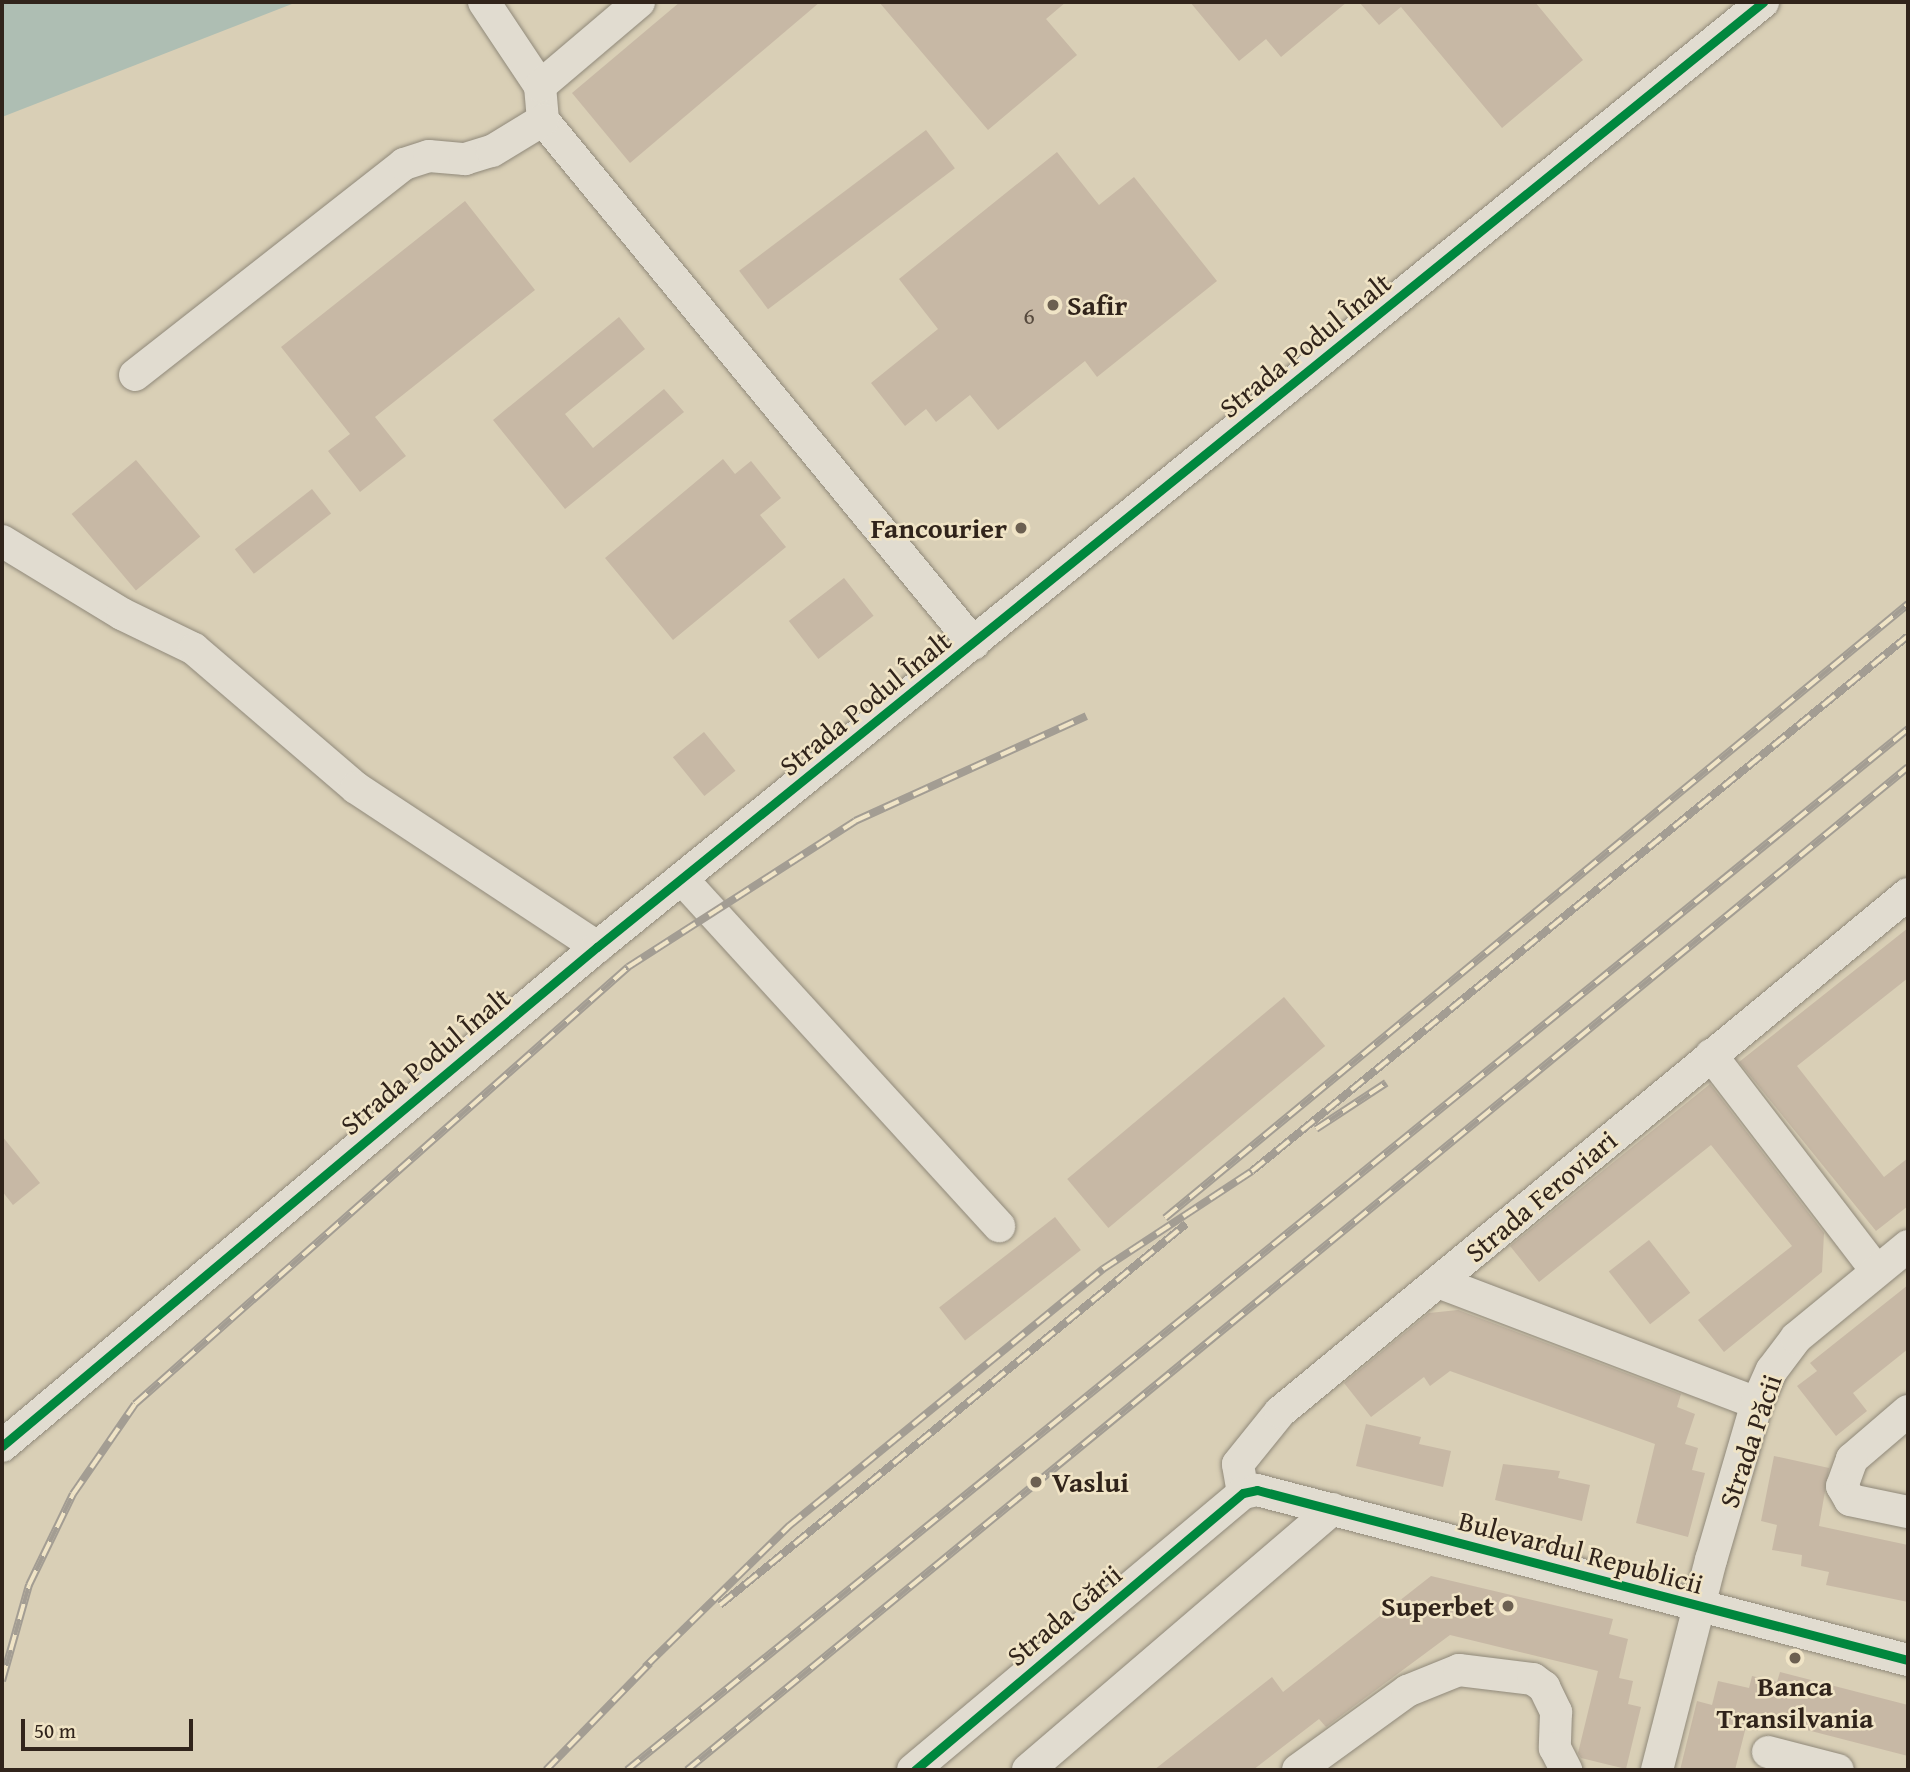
<!DOCTYPE html>
<html>
<head>
<meta charset="utf-8">
<style>
  body { margin:0 }
  #map { position:relative; width:1910px; height:1772px; overflow:hidden; background:#d9cfb6; font-family:"Gentium Book Plus",serif }
  div>[style] { position:absolute }
  .water>* { inset:0; background:#aebeb3 }
  .building>* { inset:0; background:#c7b8a5; transform-origin:0 0 }
  .roads { filter:drop-shadow(0 0 2px #90897a) drop-shadow(0 0 2px #90897a) }
  .minor>* { height:32px; margin:-16px; padding:0 16px; transform-origin:16px; border-radius:16px; background:#e1dcd0 }
  .rail>* { height:8px; margin-top:-4px; transform-origin:0; background:repeating-linear-gradient(90deg,#f0e4c6 0 16px,#a39d93 0 32px); box-sizing:border-box; border-block:2px solid #a39d93 }
  .cycleway>* { height:9px; margin:-4.5px; padding:0 4.5px; transform-origin:4.5px; border-radius:4.5px; background:#00873e }
  .dots>* { width:19px; height:19px; translate:-50% -50%; box-sizing:border-box; border:4px solid #f0e4c6; border-radius:50% }
  span { translate:-50% -50%; white-space:nowrap; text-align:center; line-height:1.15; -webkit-text-stroke:5px #f0e4c6; paint-order:stroke }
  .number-label { font-size:24px; color:#574a3e }
  .number-label span { -webkit-text-stroke-width:0 }
  .poi-label { font-size:28px; color:#31241b; font-weight:700 }
  .left { translate:0 -50%; text-align:left }
  .right { translate:-100% -50%; text-align:right }
  .street-label { font-size:28px; color:#31241b }
  .frame { position:absolute; inset:0; border:4px solid #31241b; pointer-events:none }
  .scale { position:absolute; left:21px; top:1719px; width:172px; height:32px; box-sizing:border-box; border:4px solid #31241b; border-top:0; padding-left:9px; font-size:21px; line-height:24px; white-space:nowrap; color:#31241b; -webkit-text-stroke:5px #f0e4c6; paint-order:stroke }
</style>
</head>
<body>
<div id="map">
  <div class="water">
    <div style="clip-path:polygon(2px 2px,297px 2px,2px 117px)"></div>
  </div>
  <div class="building">
    <div style="clip-path:polygon(680px 2px,820px 2px,630px 163px,572px 93px)"></div>
    <div style="clip-path:polygon(879px 2px,1066px 2px,1046px 19px,1077px 55px,988px 130px)"></div>
    <div style="clip-path:polygon(1190px 2px,1347px 2px,1281px 57px,1266px 39px,1239px 61px)"></div>
    <div style="clip-path:polygon(1359px 2px,1535px 2px,1583px 60px,1502px 128px,1401px 7px,1379px 25px)"></div>
    <div style="left:926px;top:130px;width:48px;height:234px;rotate:53deg"></div>
    <div style="clip-path:polygon(1057px 152px,1099px 205px,1134px 177px,1217px 281px,1097px 377px,1085px 361px,998px 430px,970px 395px,936px 422px,926px 409px,905px 426px,871px 383px,938px 329px,899px 279px)"></div>
    <div style="clip-path:polygon(465px 201px,535px 290px,375px 417px,406px 456px,360px 492px,328px 451px,350px 434px,281px 347px)"></div>
    <div style="clip-path:polygon(619px 317px,645px 349px,565px 414px,593px 448px,664px 389px,684px 412px,565px 509px,493px 420px)"></div>
    <div style="clip-path:polygon(723px 459px,735px 474px,751px 461px,781px 498px,760px 515px,786px 547px,673px 640px,605px 558px)"></div>
    <div style="left:136px;top:460px;width:100px;height:84px;rotate:50deg"></div>
    <div style="left:312px;top:489px;width:31px;height:98px;rotate:52deg"></div>
    <div style="left:844px;top:578px;width:48px;height:70px;rotate:52deg"></div>
    <div style="left:704px;top:732px;width:50px;height:40px;rotate:51deg"></div>
    <div style="clip-path:polygon(1908px 928px,1908px 978px,1797px 1066px,1884px 1177px,1908px 1158px,1908px 1206px,1876px 1231px,1739px 1062px)"></div>
    <div style="left:1284px;top:997px;width:64px;height:283px;rotate:50deg"></div>
    <div style="clip-path:polygon(1710px 1084px,1824px 1233px,1822px 1272px,1724px 1352px,1698px 1320px,1792px 1246px,1711px 1145px,1539px 1282px,1510px 1246px)"></div>
    <div style="clip-path:polygon(2px 1136px,40px 1183px,13px 1205px,2px 1191px)"></div>
    <div style="left:1055px;top:1217px;width:42px;height:147px;rotate:52deg"></div>
    <div style="left:1649px;top:1240px;width:67px;height:51px;rotate:52deg"></div>
    <div style="clip-path:polygon(1908px 1285px,1908px 1349px,1853px 1393px,1867px 1411px,1836px 1436px,1797px 1386px,1817px 1371px,1810px 1363px)"></div>
    <div style="clip-path:polygon(1458px 1310px,1681px 1394px,1677px 1407px,1695px 1414px,1685px 1444px,1698px 1448px,1692px 1470px,1705px 1473px,1688px 1537px,1636px 1523px,1655px 1444px,1450px 1371px,1430px 1386px,1424px 1377px,1371px 1417px,1344px 1383px,1429px 1313px)"></div>
    <div style="clip-path:polygon(1366px 1424px,1421px 1437px,1419px 1444px,1451px 1451px,1443px 1487px,1356px 1466px)"></div>
    <div style="clip-path:polygon(1774px 1456px,1829px 1468px,1819px 1526px,1908px 1545px,1908px 1602px,1826px 1585px,1829px 1572px,1801px 1566px,1802px 1555px,1772px 1550px,1777px 1525px,1761px 1521px)"></div>
    <div style="clip-path:polygon(1503px 1464px,1560px 1471px,1558px 1478px,1590px 1485px,1582px 1521px,1495px 1500px)"></div>
    <div style="clip-path:polygon(1431px 1576px,1613px 1619px,1609px 1634px,1628px 1639px,1619px 1678px,1633px 1681px,1628px 1704px,1641px 1707px,1626px 1769px,1581px 1758px,1578px 1753px,1598px 1671px,1450px 1635px,1326px 1727px,1319px 1719px,1253px 1770px,1154px 1770px,1272px 1677px,1283px 1692px)"></div>
    <div style="clip-path:polygon(1780px 1672px,1908px 1705px,1908px 1756px,1749px 1715px,1735px 1770px,1680px 1770px,1697px 1701px,1712px 1705px,1718px 1681px,1749px 1688px,1752px 1676px,1777px 1682px)"></div>
  </div>
  <div class="roads">
    <div class="minor">
      <div style="left:484px;top:2px;width:101px;rotate:56.3deg"></div>
      <div style="left:540px;top:86px;width:34px;rotate:85deg"></div>
      <div style="left:543px;top:120px;width:678px;rotate:50.56deg"></div>
      <div style="left:540px;top:86px;width:130px;rotate:-40.3deg"></div>
      <div style="left:135px;top:375px;width:342px;rotate:-38.1deg"></div>
      <div style="left:404px;top:164px;width:26px;rotate:-18deg"></div>
      <div style="left:429px;top:156px;width:36px;rotate:5deg"></div>
      <div style="left:465px;top:159px;width:28px;rotate:-17deg"></div>
      <div style="left:492px;top:151px;width:60px;rotate:-31.3deg"></div>
      <div style="left:2px;top:541px;width:140px;rotate:31.3deg"></div>
      <div style="left:122px;top:614px;width:80px;rotate:25.9deg"></div>
      <div style="left:194px;top:649px;width:213px;rotate:40.6deg"></div>
      <div style="left:356px;top:788px;width:289px;rotate:33.4deg"></div>
      <div style="left:683px;top:880px;width:469px;rotate:47.6deg"></div>
      <div style="left:1711px;top:1055px;width:271px;rotate:52.5deg"></div>
      <div style="left:1438px;top:1282px;width:341px;rotate:20.8deg"></div>
      <div style="left:1908px;top:1411px;width:74px;rotate:139.4deg"></div>
      <div style="left:1852px;top:1459px;width:29px;rotate:110deg"></div>
      <div style="left:1842px;top:1486px;width:16px;rotate:60deg"></div>
      <div style="left:1850px;top:1500px;width:59px;rotate:11.7deg"></div>
      <div style="left:2px;top:1446px;width:777px;rotate:-39.99deg"></div>
      <div style="left:597px;top:947px;width:1501px;rotate:-39.02deg"></div>
      <div style="left:1243px;top:1493px;width:29px;rotate:-100deg"></div>
      <div style="left:1238px;top:1464px;width:67px;rotate:-51.1deg"></div>
      <div style="left:1280px;top:1412px;width:814px;rotate:-39.52deg"></div>
      <div style="left:1768px;top:1752px;width:72px;rotate:14.4deg"></div>
      <div style="left:913px;top:1770px;width:431px;rotate:-40deg"></div>
      <div style="left:1243px;top:1493px;width:14px;rotate:-12deg"></div>
      <div style="left:1257px;top:1490px;width:673px;rotate:14.64deg"></div>
      <div style="left:1028px;top:1770px;width:401px;rotate:-40.6deg"></div>
      <div style="left:1298px;top:1770px;width:135px;rotate:-35.9deg"></div>
      <div style="left:1407px;top:1691px;width:56px;rotate:-22deg"></div>
      <div style="left:1459px;top:1670px;width:75px;rotate:6.9deg"></div>
      <div style="left:1533px;top:1679px;width:14px;rotate:36deg"></div>
      <div style="left:1544px;top:1687px;width:28px;rotate:64deg"></div>
      <div style="left:1556px;top:1712px;width:36px;rotate:92deg"></div>
      <div style="left:1555px;top:1748px;width:25px;rotate:63deg"></div>
      <div style="left:1657px;top:1770px;width:217px;rotate:-75.6deg"></div>
      <div style="left:1711px;top:1560px;width:164px;rotate:-73.7deg"></div>
      <div style="left:1757px;top:1403px;width:36px;rotate:-66deg"></div>
      <div style="left:1772px;top:1370px;width:40px;rotate:-53deg"></div>
      <div style="left:1796px;top:1338px;width:145px;rotate:-39.4deg"></div>
    </div>
  </div>
  <div class="rail">
    <div style="left:1316px;top:1129px;width:84px;rotate:-33.3deg"></div>
    <div style="left:1165px;top:1218px;width:964px;rotate:-39.57deg"></div>
    <div style="left:720px;top:1605px;width:602px;rotate:-39.27deg"></div>
    <div style="left:645px;top:1667px;width:202px;rotate:-44.4deg"></div>
    <div style="left:789px;top:1526px;width:406px;rotate:-39.3deg"></div>
    <div style="left:1103px;top:1269px;width:178px;rotate:-33.3deg"></div>
    <div style="left:1252px;top:1171px;width:846px;rotate:-39.2deg"></div>
    <div style="left:2px;top:1681px;width:100px;rotate:-74.3deg"></div>
    <div style="left:29px;top:1585px;width:101px;rotate:-64.2deg"></div>
    <div style="left:73px;top:1494px;width:109px;rotate:-55.4deg"></div>
    <div style="left:135px;top:1404px;width:659px;rotate:-41.55deg"></div>
    <div style="left:628px;top:967px;width:270px;rotate:-32.7deg"></div>
    <div style="left:855px;top:821px;width:254px;rotate:-24.4deg"></div>
    <div style="left:546px;top:1770px;width:149px;rotate:-45.8deg"></div>
    <div style="left:627px;top:1770px;width:1651px;rotate:-39.1deg"></div>
    <div style="left:687px;top:1770px;width:1580px;rotate:-39.4deg"></div>
  </div>
  <div class="cycleway">
    <div style="left:2px;top:1446px;width:777px;rotate:-39.99deg"></div>
    <div style="left:597px;top:947px;width:1501px;rotate:-39.02deg"></div>
    <div style="left:915px;top:1770px;width:429px;rotate:-40.2deg"></div>
    <div style="left:1243px;top:1493px;width:14px;rotate:-12deg"></div>
    <div style="left:1257px;top:1490px;width:673px;rotate:14.64deg"></div>
  </div>
  <div class="dots">
    <div style="left:1053px;top:305px;background:#6c6051"></div>
    <div style="left:1021px;top:528px;background:#6c6051"></div>
    <div style="left:1036px;top:1482px;background:#6c6051"></div>
    <div style="left:1508px;top:1606px;background:#6c6051"></div>
    <div style="left:1795px;top:1658px;background:#6c6051"></div>
  </div>
  <div class="number-label">
    <span style="left:1029px;top:316px">6</span>
  </div>
  <div class="poi-label">
    <span class="left" style="left:1067px;top:305px">Safir</span>
    <span class="right" style="left:1007px;top:528px">Fancourier</span>
    <span class="left" style="left:1052px;top:1482px">Vaslui</span>
    <span class="right" style="left:1494px;top:1606px">Superbet</span>
    <span style="left:1795px;top:1702px">Banca<br>Transilvania</span>
  </div>
  <div class="street-label">
    <span style="left:1305px;top:345px;rotate:-39deg">Strada Podul Înalt</span>
    <span style="left:865px;top:703px;rotate:-39deg">Strada Podul Înalt</span>
    <span style="left:425px;top:1061px;rotate:-40deg">Strada Podul Înalt</span>
    <span style="left:1541px;top:1196px;rotate:-40deg">Strada Feroviari</span>
    <span style="left:1750px;top:1441px;rotate:-71deg">Strada Păcii</span>
    <span style="left:1581px;top:1552px;rotate:15deg">Bulevardul Republicii</span>
    <span style="left:1064px;top:1615px;rotate:-40deg">Strada Gării</span>
  </div>
  <div class="frame"></div>
  <div class="scale">50 m</div>
</div>
</body>
</html>
